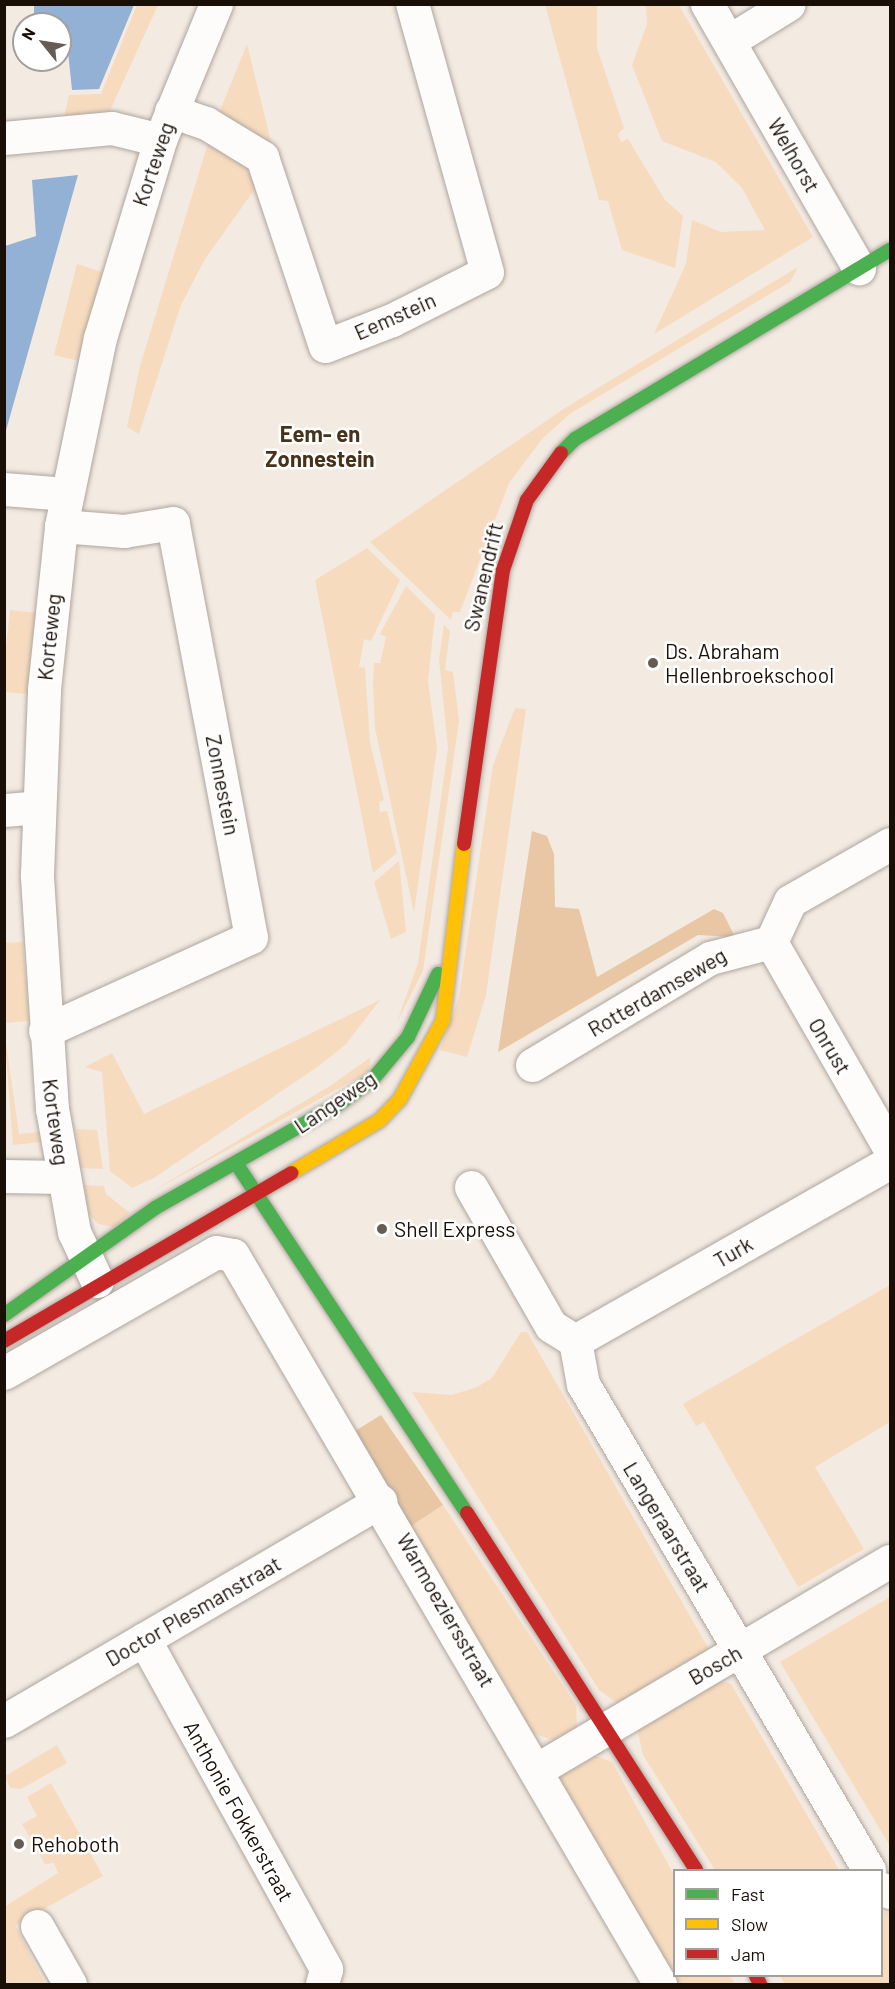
<!DOCTYPE html>
<html>
<head>
<meta charset="utf-8">
<style>
  body { margin:0 }
  #map { position:relative; width:895px; height:1989px; overflow:hidden; background:#f3eae2; font-family:Barlow,sans-serif }
  div>[style] { position:absolute }
  .green>* { inset:0; background:#f7dbbf; transform-origin:0 0 }
  .forest>* { inset:0; background:#e9c7a4 }
  .water>* { inset:0; background:#92b1d4 }
  .roads { filter:drop-shadow(0 0 2px #aea69e) drop-shadow(0 0 2px #aea69e) }
  .street>* { height:33px; margin:-16.5px; padding:0 16.5px; transform-origin:16.5px; border-radius:16.5px; background:#fdfcfb }
  .fast>* { height:14px; margin:-7px; padding:0 7px; transform-origin:7px; border-radius:7px; background:#4caf50 }
  .slow>* { height:14px; margin:-7px; padding:0 7px; transform-origin:7px; border-radius:7px; background:#ffc107 }
  .jam>* { height:14px; margin:-7px; padding:0 7px; transform-origin:7px; border-radius:7px; background:#c62828 }
  .dots>* { width:16px; height:16px; translate:-50% -50%; box-sizing:border-box; border:3px solid #fff; border-radius:50% }
  span { translate:-50% -50%; white-space:nowrap; text-align:center; line-height:1.15; -webkit-text-stroke:5px #fff; paint-order:stroke }
  .street-label { font-size:21px; color:#190f06 }
  .poi-label { font-size:21px; color:#190f06 }
  .left { translate:0 -50%; text-align:left }
  .neighbourhood-label { font-size:22px; color:#47321c; font-weight:700 }
  .frame { position:absolute; inset:0; border:6px solid #190f06; pointer-events:none }
  .legend { position:absolute; left:673px; top:1869px; width:210px; height:108px; box-sizing:border-box; background:#fff; border:2px solid #a39f9b; margin:0; padding:8px 10px; list-style:none; font-size:18px; color:#190f06 }
  .legend li { display:flex; align-items:center; gap:12px; height:30px }
  .legend b { width:30px; border:2px solid #a39f9b }
  .north { position:absolute; left:12px; top:12px; width:60px; height:60px; box-sizing:border-box; background:#fff; border:2px solid #a39f9b; border-radius:50%; rotate:300deg; font-size:16px; font-weight:700; line-height:24px; text-align:center; color:#190f06 }
  .north::after { content:''; display:block; margin:auto; width:21px; height:27px; background:#655c53; clip-path:polygon(50% 0,100% 100%,50% 72%,0 100%) }
</style>
</head>
<body>
<div id="map">
  <div class="green">
    <div style="clip-path:polygon(137px 5px,158px 5px,108px 115px,64px 117px,69px 95px,101px 94px)"></div>
    <div style="clip-path:polygon(545px 5px,597px 5px,597px 48px,624px 128px,618px 134px,621px 142px,628px 139px,665px 200px,683px 216px,675px 268px,622px 250px,608px 201px,599px 200px)"></div>
    <div style="clip-path:polygon(646px 5px,679px 5px,813px 237px,654px 334px,686px 264px,692px 220px,721px 232px,765px 230px,742px 188px,716px 162px,662px 141px,632px 65px,647px 24px)"></div>
    <div style="clip-path:polygon(247px 44px,273px 150px,217px 118px)"></div>
    <div style="clip-path:polygon(209px 140px,256px 166px,262px 179px,205px 259px,181px 305px,139px 434px,127px 427px,140px 366px)"></div>
    <div style="clip-path:polygon(77px 264px,105px 273px,79px 361px,54px 355px)"></div>
    <div style="clip-path:polygon(798px 267px,790px 282px,571px 413px,543px 438px,509px 483px,460px 612px,453px 612px,451px 620px,370px 542px,565px 408px)"></div>
    <div style="clip-path:polygon(367px 548px,400px 580px,371px 641px,364px 639px,359px 667px,365px 668px,370px 742px,384px 800px,379px 802px,380px 812px,387px 811px,397px 853px,373px 873px,315px 580px)"></div>
    <div style="clip-path:polygon(406px 586px,435px 615px,428px 681px,437px 748px,414px 913px,375px 728px,373px 685px,374px 663px,380px 663px,386px 637px,380px 634px)"></div>
    <div style="left:10px;top:610px;width:27px;height:82px;rotate:6deg"></div>
    <div style="clip-path:polygon(444px 625px,450px 631px,445px 670px,453px 672px,459px 721px,423px 971px,397px 1022px,418px 963px,448px 748px,439px 659px)"></div>
    <div style="clip-path:polygon(515px 708px,526px 709px,486px 995px,467px 1057px,440px 1050px,459px 997px,493px 765px)"></div>
    <div style="clip-path:polygon(399px 861px,406px 932px,391px 939px,374px 882px)"></div>
    <div style="clip-path:polygon(23px 942px,29px 1021px,5px 1023px,5px 943px)"></div>
    <div style="clip-path:polygon(380px 1000px,346px 1044px,320px 1065px,154px 1178px,132px 1188px,110px 1171px,102px 1072px,85px 1067px,112px 1053px,144px 1114px)"></div>
    <div style="clip-path:polygon(4px 1029px,19px 1134px,39px 1132px,41px 1142px,13px 1145px)"></div>
    <div style="clip-path:polygon(371px 1057px,368px 1072px,146px 1195px,330px 1086px)"></div>
    <div style="clip-path:polygon(76px 1129px,97px 1130px,103px 1169px,80px 1168px)"></div>
    <div style="clip-path:polygon(84px 1185px,104px 1186px,106px 1194px,130px 1213px,114px 1227px,98px 1224px,89px 1214px)"></div>
    <div style="clip-path:polygon(890px 1285px,890px 1422px,815px 1467px,864px 1549px,798px 1587px,704px 1422px,696px 1426px,683px 1404px)"></div>
    <div style="clip-path:polygon(521px 1332px,527px 1332px,710px 1651px,640px 1698px,617px 1703px,599px 1690px,412px 1392px,452px 1395px,477px 1387px,492px 1378px)"></div>
    <div style="clip-path:polygon(443px 1505px,576px 1705px,577px 1728px,565px 1736px,553px 1740px,532px 1733px,411px 1526px)"></div>
    <div style="clip-path:polygon(890px 1597px,890px 1846px,780px 1662px)"></div>
    <div style="clip-path:polygon(715px 1679px,731px 1684px,839px 1870px,715px 1870px,643px 1755px,638px 1732px,644px 1721px)"></div>
    <div style="clip-path:polygon(57px 1745px,67px 1763px,21px 1789px,10px 1788px,5px 1776px)"></div>
    <div style="clip-path:polygon(593px 1755px,612px 1762px,674px 1875px,674px 1976px,730px 1976px,735px 1984px,673px 1984px,566px 1796px,560px 1778px,567px 1764px)"></div>
    <div style="clip-path:polygon(51px 1783px,103px 1876px,15px 1925px,45px 1984px,5px 1984px,4px 1907px,58px 1873px,54px 1863px,45px 1864px,22px 1824px,37px 1816px,27px 1797px)"></div>
    <div style="clip-path:polygon(882px 1912px,890px 1913px,890px 1984px,785px 1984px,780px 1976px,882px 1976px)"></div>
  </div>
  <div class="forest">
    <div style="clip-path:polygon(532px 831px,547px 836px,554px 854px,555px 907px,579px 909px,597px 977px,714px 909px,723px 913px,735px 937px,698px 935px,498px 1052px)"></div>
    <div style="clip-path:polygon(381px 1415px,443px 1505px,411px 1526px,355px 1431px)"></div>
  </div>
  <div class="water">
    <div style="clip-path:polygon(34px 5px,134px 5px,99px 89px,72px 90px,66px 32px,60px 32px,60px 24px,34px 24px)"></div>
    <div style="clip-path:polygon(78px 175px,5px 434px,5px 246px,36px 236px,32px 180px)"></div>
  </div>
  <div class="roads">
    <div class="street">
      <div style="left:707px;top:4px;width:305px;rotate:60.1deg"></div>
      <div style="left:729px;top:41px;width:70px;rotate:-31.7deg"></div>
      <div style="left:171px;top:111px;width:37px;rotate:19deg"></div>
      <div style="left:206px;top:123px;width:66px;rotate:31.3deg"></div>
      <div style="left:262px;top:157px;width:199px;rotate:71.6deg"></div>
      <div style="left:325px;top:346px;width:72px;rotate:-21.2deg"></div>
      <div style="left:392px;top:320px;width:106px;rotate:-26.8deg"></div>
      <div style="left:487px;top:272px;width:278px;rotate:-105.6deg"></div>
      <div style="left:4px;top:138px;width:108px;rotate:-5.3deg"></div>
      <div style="left:112px;top:128px;width:49px;rotate:14deg"></div>
      <div style="left:4px;top:489px;width:62px;rotate:4.6deg"></div>
      <div style="left:4px;top:810px;width:34px;rotate:-5deg"></div>
      <div style="left:771px;top:942px;width:239px;rotate:60.1deg"></div>
      <div style="left:45px;top:1031px;width:226px;rotate:-24.5deg"></div>
      <div style="left:251px;top:937px;width:421px;rotate:-100.7deg"></div>
      <div style="left:173px;top:523px;width:50px;rotate:170.7deg"></div>
      <div style="left:124px;top:531px;width:63px;rotate:-175.5deg"></div>
      <div style="left:532px;top:1065px;width:208px;rotate:-31deg"></div>
      <div style="left:710px;top:958px;width:63px;rotate:-14.7deg"></div>
      <div style="left:771px;top:942px;width:45px;rotate:-65.1deg"></div>
      <div style="left:790px;top:901px;width:115px;rotate:-29.7deg"></div>
      <div style="left:4px;top:1176px;width:60px;rotate:1deg"></div>
      <div style="left:471px;top:1187px;width:160px;rotate:60.1deg"></div>
      <div style="left:551px;top:1326px;width:28px;rotate:32deg"></div>
      <div style="left:575px;top:1341px;width:44px;rotate:79.5deg"></div>
      <div style="left:583px;top:1384px;width:564px;rotate:59.52deg"></div>
      <div style="left:97px;top:1281px;width:54px;rotate:-115.1deg"></div>
      <div style="left:74px;top:1232px;width:125px;rotate:-100.1deg"></div>
      <div style="left:52px;top:1109px;width:235px;rotate:-93.7deg"></div>
      <div style="left:37px;top:874px;width:185px;rotate:-87.8deg"></div>
      <div style="left:44px;top:689px;width:164px;rotate:-84deg"></div>
      <div style="left:61px;top:526px;width:192px;rotate:-78.3deg"></div>
      <div style="left:100px;top:338px;width:207px;rotate:-73.1deg"></div>
      <div style="left:160px;top:140px;width:147px;rotate:-67.6deg"></div>
      <div style="left:575px;top:1341px;width:362px;rotate:-29.6deg"></div>
      <div style="left:4px;top:1373px;width:244px;rotate:-29.7deg"></div>
      <div style="left:216px;top:1252px;width:17px;rotate:10deg"></div>
      <div style="left:233px;top:1255px;width:845px;rotate:59.64deg"></div>
      <div style="left:144px;top:1639px;width:377px;rotate:61.1deg"></div>
      <div style="left:326px;top:1969px;width:16px;rotate:105deg"></div>
      <div style="left:4px;top:1721px;width:436px;rotate:-30.3deg"></div>
      <div style="left:538px;top:1769px;width:409px;rotate:-30.6deg"></div>
      <div style="left:882px;top:1889px;width:9px;rotate:21deg"></div>
      <div style="left:37px;top:1926px;width:67px;rotate:60.4deg"></div>
    </div>
    <div class="fast">
      <div style="left:561px;top:453px;width:20px;rotate:-45deg"></div>
      <div style="left:575px;top:439px;width:367px;rotate:-31deg"></div>
      <div style="left:236px;top:1163px;width:419px;rotate:56.6deg"></div>
      <div style="left:4px;top:1315px;width:185px;rotate:-35.3deg"></div>
      <div style="left:155px;top:1208px;width:211px;rotate:-29.5deg"></div>
      <div style="left:339px;top:1104px;width:42px;rotate:-36.3deg"></div>
      <div style="left:373px;top:1079px;width:55px;rotate:-50.2deg"></div>
      <div style="left:408px;top:1037px;width:70px;rotate:-64.5deg"></div>
    </div>
    <div class="slow">
      <div style="left:291px;top:1173px;width:102px;rotate:-30.6deg"></div>
      <div style="left:379px;top:1121px;width:30px;rotate:-46deg"></div>
      <div style="left:400px;top:1099px;width:90px;rotate:-61.4deg"></div>
      <div style="left:443px;top:1020px;width:177px;rotate:-83.2deg"></div>
    </div>
    <div class="jam">
      <div style="left:464px;top:844px;width:277px;rotate:-81.9deg"></div>
      <div style="left:503px;top:570px;width:74px;rotate:-71.1deg"></div>
      <div style="left:527px;top:500px;width:58px;rotate:-54.1deg"></div>
      <div style="left:4px;top:1341px;width:333px;rotate:-30.3deg"></div>
      <div style="left:467px;top:1513px;width:424px;rotate:57.3deg"></div>
      <div style="left:756px;top:1976px;width:9px;rotate:63deg"></div>
    </div>
  </div>
  <div class="dots">
    <div style="left:653px;top:663px;background:#655c53"></div>
    <div style="left:382px;top:1229px;background:#655c53"></div>
    <div style="left:19px;top:1844px;background:#655c53"></div>
  </div>
  <div class="street-label">
    <span style="left:794px;top:155px;rotate:60deg">Welhorst</span>
    <span style="left:153px;top:164px;rotate:-71deg">Korteweg</span>
    <span style="left:395px;top:316px;rotate:-24deg">Eemstein</span>
    <span style="left:483px;top:577px;rotate:-77deg">Swanendrift</span>
    <span style="left:49px;top:637px;rotate:-84deg">Korteweg</span>
    <span style="left:223px;top:785px;rotate:79deg">Zonnestein</span>
    <span style="left:657px;top:992px;rotate:-30deg">Rotterdamseweg</span>
    <span style="left:830px;top:1046px;rotate:59deg">Onrust</span>
    <span style="left:335px;top:1102px;rotate:-34deg">Langeweg</span>
    <span style="left:56px;top:1122px;rotate:82deg">Korteweg</span>
    <span style="left:733px;top:1252px;rotate:-30deg">Turk</span>
    <span style="left:667px;top:1527px;rotate:59deg">Langeraarstraat</span>
    <span style="left:446px;top:1610px;rotate:60deg">Warmoeziersstraat</span>
    <span style="left:193px;top:1611px;rotate:-30deg">Doctor Plesmanstraat</span>
    <span style="left:715px;top:1665px;rotate:-30deg">Bosch</span>
    <span style="left:239px;top:1811px;rotate:61deg">Anthonie Fokkerstraat</span>
  </div>
  <div class="poi-label">
    <span class="left" style="left:665px;top:663px">Ds. Abraham<br>Hellenbroekschool</span>
    <span class="left" style="left:394px;top:1229px">Shell Express</span>
    <span class="left" style="left:31px;top:1844px">Rehoboth</span>
  </div>
  <div class="neighbourhood-label">
    <span style="left:320px;top:446px">Eem- en<br>Zonnestein</span>
  </div>
  <div class="frame"></div>
  <ul class="legend">
  <li><b style="height:8px;background:#4caf50"></b>Fast</li>
  <li><b style="height:8px;background:#ffc107"></b>Slow</li>
  <li><b style="height:8px;background:#c62828"></b>Jam</li>
  </ul>
  <div class="north">N</div>
</div>
</body>
</html>
